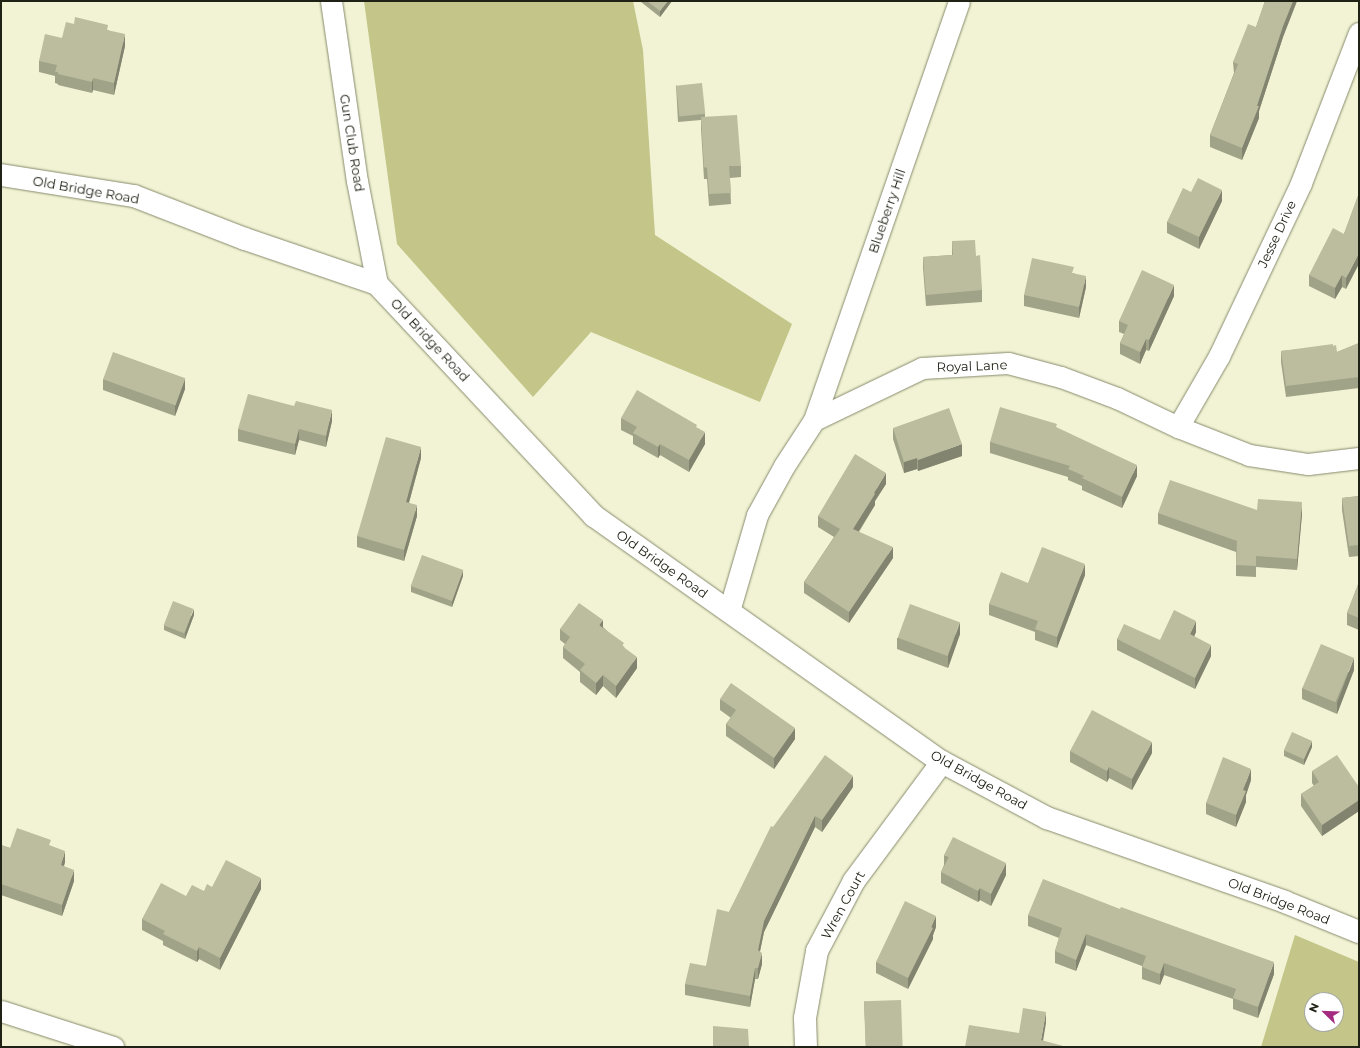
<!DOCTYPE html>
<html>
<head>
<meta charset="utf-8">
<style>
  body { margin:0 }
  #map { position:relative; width:1360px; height:1048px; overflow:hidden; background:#f1f3d4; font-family:Montserrat,sans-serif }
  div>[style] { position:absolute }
  .forest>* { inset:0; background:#c3c688 }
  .roads { filter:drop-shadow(0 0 1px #888a6d) drop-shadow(0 0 1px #888a6d) }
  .minor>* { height:21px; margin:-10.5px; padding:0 10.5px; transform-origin:10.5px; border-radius:10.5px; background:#fff }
  .tertiary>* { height:22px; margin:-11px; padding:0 11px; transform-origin:11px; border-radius:11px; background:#fff }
  .wall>* { inset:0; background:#a1a388 }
  .shaded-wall>* { inset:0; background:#83846f }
  .building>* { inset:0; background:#bbbd9e; transform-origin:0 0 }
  span { translate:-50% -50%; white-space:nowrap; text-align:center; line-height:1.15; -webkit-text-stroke:3px #fff; paint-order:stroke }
  .street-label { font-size:13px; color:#212216 }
  .frame { position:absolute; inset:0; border:2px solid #212216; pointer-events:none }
  .north { position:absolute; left:1304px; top:992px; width:40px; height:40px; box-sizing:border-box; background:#fff; border:1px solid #a6a7a2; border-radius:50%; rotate:293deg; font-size:11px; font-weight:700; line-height:16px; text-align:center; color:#212216 }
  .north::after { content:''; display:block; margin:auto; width:14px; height:18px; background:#a52b80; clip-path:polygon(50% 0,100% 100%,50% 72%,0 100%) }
</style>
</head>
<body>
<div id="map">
  <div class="forest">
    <div style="clip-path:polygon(364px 1px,633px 1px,643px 50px,655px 235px,792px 324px,760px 402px,591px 332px,533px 397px,397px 244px)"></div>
    <div style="clip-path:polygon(evenodd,1295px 935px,1359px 962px,1359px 1047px,1261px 1047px,1295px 935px,1312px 1000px,1336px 1000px,1336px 1024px,1312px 1024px,1312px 1000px)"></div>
  </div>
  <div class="roads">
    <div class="minor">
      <div style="left:331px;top:1px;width:182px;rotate:81.8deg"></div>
      <div style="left:357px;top:181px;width:105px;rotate:79deg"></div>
      <div style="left:814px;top:420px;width:443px;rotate:-70.9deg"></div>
      <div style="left:1178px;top:427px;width:82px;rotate:-60deg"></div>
      <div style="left:1219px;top:356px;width:191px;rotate:-64.6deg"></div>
      <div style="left:1301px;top:183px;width:161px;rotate:-68.9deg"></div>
      <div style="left:729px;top:611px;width:100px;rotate:-73.7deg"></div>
      <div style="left:757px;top:515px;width:56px;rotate:-61.1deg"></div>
      <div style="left:784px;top:466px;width:55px;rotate:-56.9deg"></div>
      <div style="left:814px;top:420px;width:120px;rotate:-25.7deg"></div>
      <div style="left:922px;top:368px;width:86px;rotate:-3.3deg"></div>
      <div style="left:1008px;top:363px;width:55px;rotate:14.8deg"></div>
      <div style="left:1061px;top:377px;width:60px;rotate:20.6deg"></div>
      <div style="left:1117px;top:398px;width:68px;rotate:25.4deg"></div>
      <div style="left:1178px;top:427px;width:76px;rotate:21.5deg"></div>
      <div style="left:1249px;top:455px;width:60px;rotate:8.7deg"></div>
      <div style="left:1308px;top:464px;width:51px;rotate:-6.7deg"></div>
      <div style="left:1px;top:1011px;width:118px;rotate:17.8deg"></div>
    </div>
    <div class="tertiary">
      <div style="left:1px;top:175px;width:135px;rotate:9deg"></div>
      <div style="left:134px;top:196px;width:119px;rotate:21.2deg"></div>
      <div style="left:245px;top:239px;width:139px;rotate:18.8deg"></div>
      <div style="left:377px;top:284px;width:318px;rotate:46.9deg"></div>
      <div style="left:594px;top:516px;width:426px;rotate:35.3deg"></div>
      <div style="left:942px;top:762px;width:119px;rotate:28.1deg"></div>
      <div style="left:1047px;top:818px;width:252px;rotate:19.4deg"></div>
      <div style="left:1285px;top:902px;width:80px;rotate:22.1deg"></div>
      <div style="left:806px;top:1047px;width:29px;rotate:-92deg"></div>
      <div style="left:805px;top:1018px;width:68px;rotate:-79.8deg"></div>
      <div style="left:817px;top:951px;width:79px;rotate:-62.1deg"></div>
      <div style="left:854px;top:881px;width:148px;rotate:-53.5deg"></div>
    </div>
  </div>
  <div class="wall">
    <div style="clip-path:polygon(641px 1px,672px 1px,660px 17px,641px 2px)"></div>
    <div style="clip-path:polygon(1265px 1px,1297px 1px,1283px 37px,1259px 111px,1259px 118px,1242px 160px,1210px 147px,1210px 135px,1234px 73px,1233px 62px,1256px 27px)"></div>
    <div style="clip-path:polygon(74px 24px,108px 30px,125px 46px,114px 95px,93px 90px,92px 93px,58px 85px,58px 84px,55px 83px,55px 76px,39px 72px,39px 61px,62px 38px)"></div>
    <div style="clip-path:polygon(676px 85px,705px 114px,705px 117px,741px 166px,741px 177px,730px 178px,731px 204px,709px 206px,707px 179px,704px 179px,701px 129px,701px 120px,678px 122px)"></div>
    <div style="clip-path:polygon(1191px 192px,1222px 201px,1199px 249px,1167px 233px,1167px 222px)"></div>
    <div style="clip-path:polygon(1359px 193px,1346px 289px,1342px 287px,1335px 299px,1309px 286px,1309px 275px,1344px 234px)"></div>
    <div style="clip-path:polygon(952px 241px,976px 256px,982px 290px,982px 302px,926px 306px,923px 268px,923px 257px,952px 255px)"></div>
    <div style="clip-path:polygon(1074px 273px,1086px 287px,1079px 318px,1024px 306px,1024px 295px)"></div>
    <div style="clip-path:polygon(1174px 296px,1149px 351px,1146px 350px,1140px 364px,1120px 354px,1120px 343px,1124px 334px,1119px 332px,1119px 321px)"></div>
    <div style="clip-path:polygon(1359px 343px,1359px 388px,1286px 397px,1281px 362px,1281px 351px,1333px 346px,1337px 352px)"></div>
    <div style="clip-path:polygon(103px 379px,185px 389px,175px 416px,103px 390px)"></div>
    <div style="clip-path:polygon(621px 418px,697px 428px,705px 444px,689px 472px,660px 455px,658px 458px,633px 444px,633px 436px,621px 430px)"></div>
    <div style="clip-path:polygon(332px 421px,326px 447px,299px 440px,295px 455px,238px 441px,238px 429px)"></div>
    <div style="clip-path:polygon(893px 428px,962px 456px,918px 471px,917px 469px,904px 473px,893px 439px)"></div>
    <div style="clip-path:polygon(1057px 428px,1137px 476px,1122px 508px,1082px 490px,1082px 486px,1068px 480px,1068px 477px,990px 453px,990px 442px)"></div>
    <div style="clip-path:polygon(421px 458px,409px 503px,417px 516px,404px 561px,357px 547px,357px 536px)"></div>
    <div style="clip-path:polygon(886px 484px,875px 501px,875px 505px,859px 532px,893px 558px,849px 623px,804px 593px,804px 582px,834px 537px,818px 527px,818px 516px)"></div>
    <div style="clip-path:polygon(1359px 496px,1359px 556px,1349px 557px,1342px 510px,1342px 498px)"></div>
    <div style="clip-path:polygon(1257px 510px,1302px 514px,1297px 570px,1256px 567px,1256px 577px,1236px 576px,1236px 552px,1158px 524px,1158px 513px)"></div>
    <div style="clip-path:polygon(1085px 575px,1057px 648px,1035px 640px,1035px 632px,989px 615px,989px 604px,1028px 583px)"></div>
    <div style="clip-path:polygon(463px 576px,452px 607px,411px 592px,411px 586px)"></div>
    <div style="clip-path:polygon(1359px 582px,1359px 630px,1347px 625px,1347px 613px)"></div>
    <div style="clip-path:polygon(194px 615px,185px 639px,164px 630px,164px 625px)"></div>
    <div style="clip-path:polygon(603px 627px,624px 647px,637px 668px,616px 698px,603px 686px,596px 695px,580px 682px,580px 672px,563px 658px,563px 647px,565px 644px,560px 640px,560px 629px)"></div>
    <div style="clip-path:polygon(1196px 632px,1194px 636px,1211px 656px,1195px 689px,1117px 650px,1117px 639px,1160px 640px)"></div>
    <div style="clip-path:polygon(960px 634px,948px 668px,897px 649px,897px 638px)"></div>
    <div style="clip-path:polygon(1354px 670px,1337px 714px,1302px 699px,1302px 688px)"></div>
    <div style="clip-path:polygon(720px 699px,795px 739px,774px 769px,726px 736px,726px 724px,731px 718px,720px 710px)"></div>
    <div style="clip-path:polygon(1312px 747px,1304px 765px,1284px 756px,1284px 750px)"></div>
    <div style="clip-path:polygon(1070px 751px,1152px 753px,1132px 790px,1109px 778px,1107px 782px,1070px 762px)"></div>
    <div style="clip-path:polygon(1312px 771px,1359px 787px,1359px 811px,1322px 836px,1301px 806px,1301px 794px,1314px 786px,1312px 783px)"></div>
    <div style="clip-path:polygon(1251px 780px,1246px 795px,1246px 802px,1236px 827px,1206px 814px,1206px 803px)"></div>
    <div style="clip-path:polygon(853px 787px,822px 832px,815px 827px,764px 932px,760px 951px,762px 964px,758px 979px,755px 979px,750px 1007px,685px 995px,685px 984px,706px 966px,729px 912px,773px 827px)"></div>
    <div style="clip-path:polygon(1px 845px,10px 848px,51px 846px,65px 862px,64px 866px,74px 881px,62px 916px,1px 895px)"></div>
    <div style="clip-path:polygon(944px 855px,1006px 875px,991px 906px,980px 900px,978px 902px,941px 883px,941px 872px,944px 865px)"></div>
    <div style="clip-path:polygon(212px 887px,261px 889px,220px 970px,199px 959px,197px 962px,163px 945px,163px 941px,142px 930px,142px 919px,186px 896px,204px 891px)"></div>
    <div style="clip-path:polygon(1028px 915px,1274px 974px,1258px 1018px,1233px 1009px,1233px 999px,1164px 975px,1160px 985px,1142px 979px,1142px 966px,1086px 945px,1076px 971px,1055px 963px,1055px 951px,1059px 938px,1028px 926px)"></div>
    <div style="clip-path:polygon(936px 927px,933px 935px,933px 939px,908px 989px,876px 973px,876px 962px)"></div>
    <div style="clip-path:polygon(864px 1001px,903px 1047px,866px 1047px)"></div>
  </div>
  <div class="shaded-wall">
    <div style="clip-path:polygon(668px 1px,672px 1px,660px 17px,660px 11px)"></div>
    <div style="clip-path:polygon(1293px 1px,1297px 1px,1283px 37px,1259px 111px,1259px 118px,1242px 160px,1242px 148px,1283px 26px)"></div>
    <div style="clip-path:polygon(125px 34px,125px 46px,114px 95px,114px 83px)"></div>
    <div style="clip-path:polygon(93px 78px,93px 90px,92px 93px,92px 82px)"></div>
    <div style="clip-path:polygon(1222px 190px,1222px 201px,1199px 249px,1199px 237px)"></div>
    <div style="clip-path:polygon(1359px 253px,1359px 264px,1346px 289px,1346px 278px)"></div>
    <div style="clip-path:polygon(1342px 275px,1342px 287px,1335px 299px,1335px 288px)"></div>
    <div style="clip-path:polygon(1086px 276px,1086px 287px,1079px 318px,1079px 307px)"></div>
    <div style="clip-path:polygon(1174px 285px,1174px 296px,1149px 351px,1149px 340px)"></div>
    <div style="clip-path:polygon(1146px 339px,1146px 350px,1140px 364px,1140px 352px)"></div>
    <div style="clip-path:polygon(185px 378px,185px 389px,175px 416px,175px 405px)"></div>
    <div style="clip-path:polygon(332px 410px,332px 421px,326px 447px,326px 436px)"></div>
    <div style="clip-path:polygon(299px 429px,299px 440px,295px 455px,295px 444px)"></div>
    <div style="clip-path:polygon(705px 432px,705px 444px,689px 472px,689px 460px)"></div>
    <div style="clip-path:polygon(660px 444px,660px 455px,658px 458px,658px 447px)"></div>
    <div style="clip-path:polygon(962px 444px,962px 456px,918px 471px,918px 460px)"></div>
    <div style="clip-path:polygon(421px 447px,421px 458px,406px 513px,406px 502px)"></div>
    <div style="clip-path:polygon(917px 458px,917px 469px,904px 473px,904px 462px)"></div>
    <div style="clip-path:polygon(1137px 465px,1137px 476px,1122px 508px,1122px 497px)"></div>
    <div style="clip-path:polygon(886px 473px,886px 484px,875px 501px,875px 505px,853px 540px,853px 529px,874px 493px)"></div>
    <div style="clip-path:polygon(1302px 502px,1302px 514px,1297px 570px,1297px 559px)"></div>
    <div style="clip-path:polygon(417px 505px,417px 516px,404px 561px,404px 550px)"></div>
    <div style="clip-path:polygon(893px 547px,893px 558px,849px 623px,849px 612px)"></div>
    <div style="clip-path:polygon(1085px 564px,1085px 575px,1057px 648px,1057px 637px)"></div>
    <div style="clip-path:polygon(463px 570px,463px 576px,452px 607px,452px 601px)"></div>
    <div style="clip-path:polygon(194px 609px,194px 615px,185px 639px,185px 633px)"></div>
    <div style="clip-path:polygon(603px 620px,603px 632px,599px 625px)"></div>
    <div style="clip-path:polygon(1196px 621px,1196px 632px,1190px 646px,1190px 634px)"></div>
    <div style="clip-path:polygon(960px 622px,960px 634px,948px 668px,948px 656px)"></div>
    <div style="clip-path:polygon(1211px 645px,1211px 656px,1195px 689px,1195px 678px)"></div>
    <div style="clip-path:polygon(637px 657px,637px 668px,616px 698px,616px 686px)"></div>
    <div style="clip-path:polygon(1354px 658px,1354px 670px,1337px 714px,1337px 703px)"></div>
    <div style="clip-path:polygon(603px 675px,603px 686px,596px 695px,596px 683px)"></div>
    <div style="clip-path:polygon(795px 728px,795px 739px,774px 769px,774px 758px)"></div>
    <div style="clip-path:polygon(1312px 741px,1312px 747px,1304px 765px,1304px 759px)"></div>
    <div style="clip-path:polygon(1152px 742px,1152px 753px,1132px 790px,1132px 779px)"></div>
    <div style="clip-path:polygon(1109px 767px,1109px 778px,1107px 782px,1107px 771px)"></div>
    <div style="clip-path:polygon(1251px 769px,1251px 780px,1246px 795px,1246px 802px,1236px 827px,1236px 815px,1243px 790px)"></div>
    <div style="clip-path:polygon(853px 776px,853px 787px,822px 832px,822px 820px)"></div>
    <div style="clip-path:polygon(1359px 800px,1359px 811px,1322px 836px,1322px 825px)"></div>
    <div style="clip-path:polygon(815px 816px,815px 827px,764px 932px,758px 961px,758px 950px,764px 921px)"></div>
    <div style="clip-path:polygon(65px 851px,65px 862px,61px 876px,61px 865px)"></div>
    <div style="clip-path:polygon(1006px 863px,1006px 875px,991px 906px,991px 894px)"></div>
    <div style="clip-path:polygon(74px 870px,74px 881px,62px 916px,62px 905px)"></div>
    <div style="clip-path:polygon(261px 878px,261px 889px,220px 970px,220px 958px)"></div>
    <div style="clip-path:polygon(980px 888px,980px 900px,978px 902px,978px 891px)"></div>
    <div style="clip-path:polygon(936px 916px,936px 927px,933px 935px,933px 939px,908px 989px,908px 978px,931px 927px)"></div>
    <div style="clip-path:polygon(1086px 934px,1086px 945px,1076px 971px,1076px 960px)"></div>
    <div style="clip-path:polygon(199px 947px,199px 959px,197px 962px,197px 951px)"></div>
    <div style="clip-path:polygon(762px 953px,762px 964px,758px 979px,758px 968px)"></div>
    <div style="clip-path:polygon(1274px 962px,1274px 974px,1258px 1018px,1258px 1007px)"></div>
    <div style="clip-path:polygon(1164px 963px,1164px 975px,1160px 985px,1160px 974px)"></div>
    <div style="clip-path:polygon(755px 968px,755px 979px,750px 1007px,750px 996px)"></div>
    <div style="clip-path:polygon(1046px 1012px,1046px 1023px,1042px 1047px,1041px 1040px)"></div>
  </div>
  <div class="building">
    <div style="clip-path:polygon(647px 1px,668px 1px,660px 11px)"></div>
    <div style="clip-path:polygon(1265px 1px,1293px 1px,1283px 26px,1257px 106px,1259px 106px,1242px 148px,1210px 135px,1238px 64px,1233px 62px,1248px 24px,1256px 27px)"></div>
    <div style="clip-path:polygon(75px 17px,108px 25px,107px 30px,125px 34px,114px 83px,93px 78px,92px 82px,58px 74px,58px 72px,55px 72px,57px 65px,39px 61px,45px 34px,62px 38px,66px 22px,74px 24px)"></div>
    <div style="left:702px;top:83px;width:31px;height:26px;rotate:84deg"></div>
    <div style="clip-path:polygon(737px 115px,741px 166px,729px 166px,731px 193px,709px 194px,707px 168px,704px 167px,701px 117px)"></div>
    <div style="clip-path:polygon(1198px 178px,1222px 190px,1199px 237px,1167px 222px,1183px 188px,1191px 192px)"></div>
    <div style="clip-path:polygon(1359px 193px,1359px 253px,1346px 278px,1342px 275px,1335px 288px,1309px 275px,1333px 228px,1344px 234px)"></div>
    <div style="clip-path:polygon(975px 240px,976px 256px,980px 255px,982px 290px,926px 295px,923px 257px,953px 255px,952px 241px)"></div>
    <div style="clip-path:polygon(1032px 258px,1074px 267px,1072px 273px,1086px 276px,1079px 307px,1024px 295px)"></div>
    <div style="clip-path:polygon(1142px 270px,1174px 285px,1149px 340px,1146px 339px,1140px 352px,1120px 343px,1128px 325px,1119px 321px)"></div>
    <div style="clip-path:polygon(1359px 343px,1359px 377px,1286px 386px,1281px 351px,1333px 344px,1333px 346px,1336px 345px,1337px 352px)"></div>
    <div style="left:113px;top:352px;width:77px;height:29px;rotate:20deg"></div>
    <div style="clip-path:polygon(637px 390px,697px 425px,696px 427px,705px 432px,689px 460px,660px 444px,658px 447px,633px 433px,637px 427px,621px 418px)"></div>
    <div style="clip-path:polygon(248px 394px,294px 406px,296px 401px,332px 410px,326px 436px,299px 429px,295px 444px,238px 429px)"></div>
    <div style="clip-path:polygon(1000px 407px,1057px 424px,1056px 427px,1137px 465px,1122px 497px,1082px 478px,1084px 476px,1068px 469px,1070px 466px,990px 442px)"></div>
    <div style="clip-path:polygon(949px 408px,962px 444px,918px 460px,917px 458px,904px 462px,893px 428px)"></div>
    <div style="clip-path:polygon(386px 437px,421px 447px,406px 502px,417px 505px,404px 550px,357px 536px)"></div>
    <div style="clip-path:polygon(855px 454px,886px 473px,874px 493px,875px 494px,853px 529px,893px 547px,849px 612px,804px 582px,840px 529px,818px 516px)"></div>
    <div style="clip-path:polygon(1170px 480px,1257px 510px,1258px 499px,1302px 502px,1297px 559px,1256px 556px,1256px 566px,1236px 565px,1237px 541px,1158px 513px)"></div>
    <div style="clip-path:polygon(1359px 496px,1359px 545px,1349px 546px,1342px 498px)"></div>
    <div style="clip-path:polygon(1042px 547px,1085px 564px,1057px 637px,1035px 629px,1038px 621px,989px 604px,1001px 572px,1028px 583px)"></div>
    <div style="left:422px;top:555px;width:44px;height:33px;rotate:20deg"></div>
    <div style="clip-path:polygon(1359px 582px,1359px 618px,1347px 613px)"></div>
    <div style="left:173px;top:601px;width:22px;height:26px;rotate:21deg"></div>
    <div style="clip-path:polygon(579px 603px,603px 620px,599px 625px,624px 643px,622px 646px,637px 657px,616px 686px,603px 675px,596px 683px,580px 670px,585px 664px,563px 647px,570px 637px,560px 629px)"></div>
    <div style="left:910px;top:604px;width:53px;height:36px;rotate:20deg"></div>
    <div style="clip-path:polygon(1174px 610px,1196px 621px,1190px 634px,1211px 645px,1195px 678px,1117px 639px,1124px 624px,1160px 640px)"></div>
    <div style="left:1321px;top:644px;width:36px;height:48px;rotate:23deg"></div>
    <div style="clip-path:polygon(731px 683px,795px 728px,774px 758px,726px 724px,736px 710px,720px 699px)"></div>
    <div style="clip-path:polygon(1092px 710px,1152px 742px,1132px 779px,1109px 767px,1107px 771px,1070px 751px)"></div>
    <div style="left:1292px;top:732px;width:22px;height:20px;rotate:24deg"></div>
    <div style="clip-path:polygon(825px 755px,853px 776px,822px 820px,815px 816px,764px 921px,758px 950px,762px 953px,758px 968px,755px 968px,750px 996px,685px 984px,690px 963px,706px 966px,717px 909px,729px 912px,771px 826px,773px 827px)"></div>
    <div style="clip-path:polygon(1337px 755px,1359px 787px,1359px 800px,1322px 825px,1301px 794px,1319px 782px,1312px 771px)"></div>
    <div style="clip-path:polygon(1223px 757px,1251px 769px,1243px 790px,1246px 791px,1236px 815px,1206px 803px)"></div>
    <div style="clip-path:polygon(17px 828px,51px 840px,49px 845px,65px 851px,61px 865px,74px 870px,62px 905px,1px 884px,1px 845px,10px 848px)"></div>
    <div style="clip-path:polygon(953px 837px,1006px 863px,991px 894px,980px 888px,978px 891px,941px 872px,949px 857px,944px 855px)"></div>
    <div style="clip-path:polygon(226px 860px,261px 878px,220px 958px,199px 947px,197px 951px,163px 934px,165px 931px,142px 919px,161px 883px,186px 896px,192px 885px,204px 891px,207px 884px,212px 887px)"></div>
    <div style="clip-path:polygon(1043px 879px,1120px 909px,1121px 907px,1274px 962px,1258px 1007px,1233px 998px,1236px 989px,1164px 963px,1160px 974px,1142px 967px,1146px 956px,1086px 934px,1076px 960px,1055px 951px,1062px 928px,1028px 915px)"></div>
    <div style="clip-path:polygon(905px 901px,936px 916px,931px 927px,933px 928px,908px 978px,876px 962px)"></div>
    <div style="left:901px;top:1000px;width:47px;height:37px;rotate:88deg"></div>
    <div style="clip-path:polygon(1023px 1008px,1046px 1012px,1041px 1040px,1067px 1047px,965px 1047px,969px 1025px,1019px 1033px)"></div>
    <div style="clip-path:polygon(713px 1026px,748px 1029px,749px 1047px,713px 1047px)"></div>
  </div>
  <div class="street-label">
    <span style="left:352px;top:143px;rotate:81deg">Gun Club Road</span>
    <span style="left:86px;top:190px;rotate:10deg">Old Bridge Road</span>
    <span style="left:887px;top:211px;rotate:-71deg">Blueberry Hill</span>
    <span style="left:1277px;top:234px;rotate:-65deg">Jesse Drive</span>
    <span style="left:430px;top:340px;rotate:47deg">Old Bridge Road</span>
    <span style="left:972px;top:366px;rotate:-2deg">Royal Lane</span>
    <span style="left:662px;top:564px;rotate:35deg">Old Bridge Road</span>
    <span style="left:979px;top:780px;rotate:29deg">Old Bridge Road</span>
    <span style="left:1279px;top:901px;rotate:21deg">Old Bridge Road</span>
    <span style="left:843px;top:905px;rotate:-61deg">Wren Court</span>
  </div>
  <div class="frame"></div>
  <div class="north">N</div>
</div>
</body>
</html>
